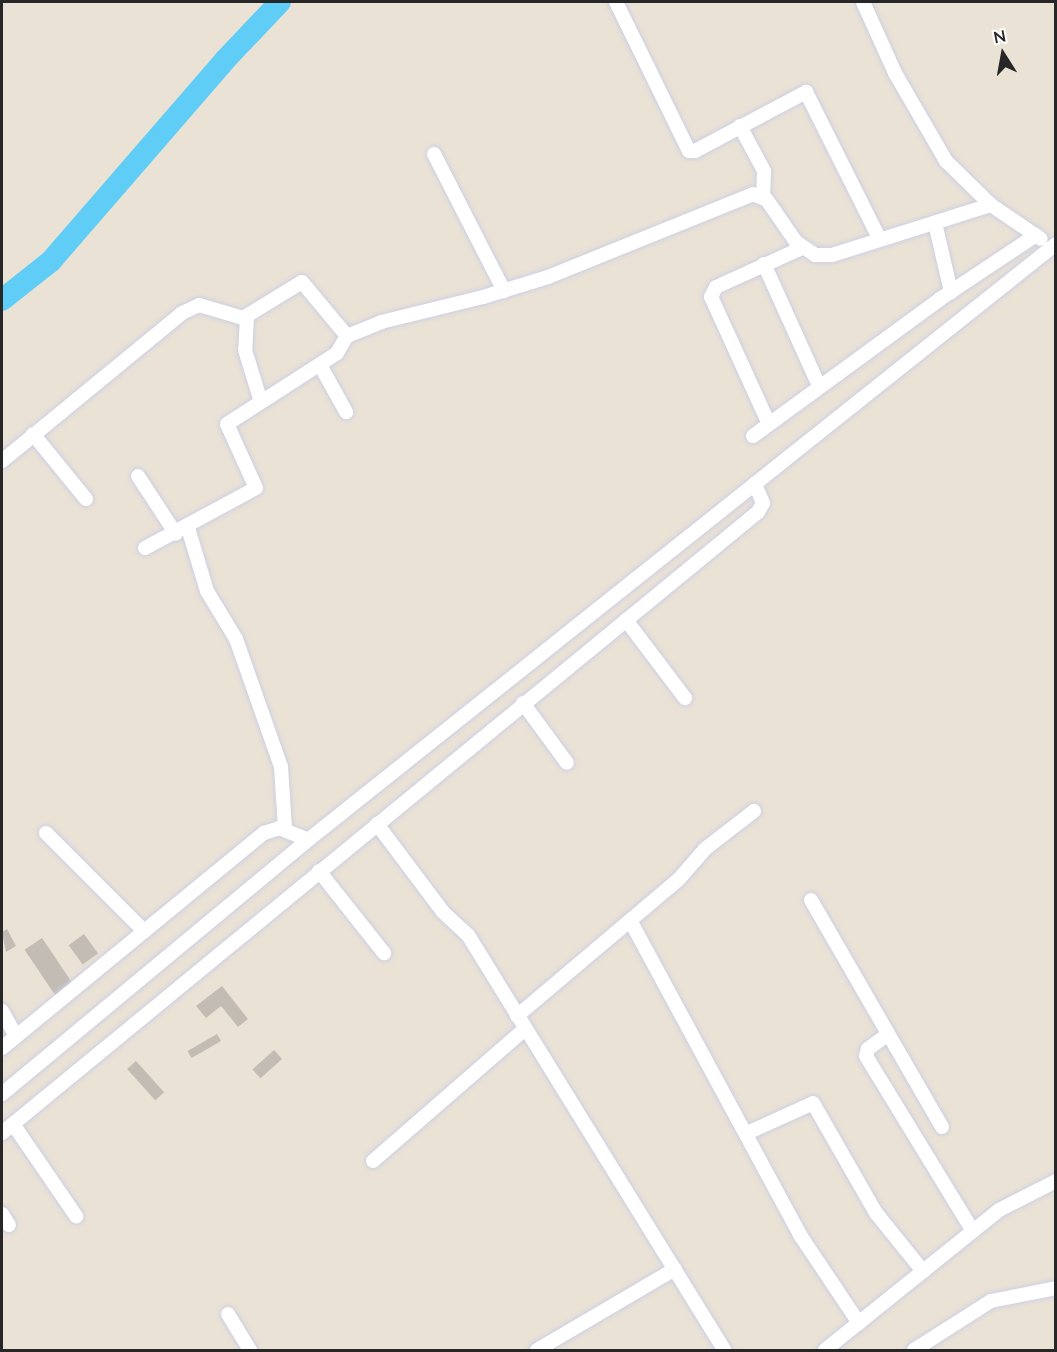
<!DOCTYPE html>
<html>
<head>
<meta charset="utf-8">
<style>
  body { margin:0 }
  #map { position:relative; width:1057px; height:1352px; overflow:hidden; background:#ebe2d6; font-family:Lato,sans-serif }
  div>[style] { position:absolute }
  .river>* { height:22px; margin:-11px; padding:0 11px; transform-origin:11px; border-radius:11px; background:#60cdf6 }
  .building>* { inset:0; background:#c2bcb4; transform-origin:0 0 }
  .roads { filter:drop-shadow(0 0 2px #ccd0e2) drop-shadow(0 0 2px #ccd0e2) }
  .minor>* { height:14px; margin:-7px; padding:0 7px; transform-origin:7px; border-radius:7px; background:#fff }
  span { translate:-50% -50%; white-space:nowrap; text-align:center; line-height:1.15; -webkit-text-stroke:6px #fff; paint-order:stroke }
  .frame { position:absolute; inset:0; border:3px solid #272727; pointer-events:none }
  .north { position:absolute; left:973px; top:24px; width:60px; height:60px; -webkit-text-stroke:4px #fff; paint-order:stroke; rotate:349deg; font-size:16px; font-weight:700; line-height:24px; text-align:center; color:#272727 }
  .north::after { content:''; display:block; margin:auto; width:21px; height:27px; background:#272727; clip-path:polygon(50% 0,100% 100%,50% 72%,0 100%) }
</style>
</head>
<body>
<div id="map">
  <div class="river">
    <div style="left:2px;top:300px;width:63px;rotate:-38.5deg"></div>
    <div style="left:51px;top:261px;width:266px;rotate:-49.1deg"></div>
    <div style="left:225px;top:60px;width:80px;rotate:-46.5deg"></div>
  </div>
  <div class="building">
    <div style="clip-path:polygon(7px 929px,16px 946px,6px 952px,2px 932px)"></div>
    <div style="left:84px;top:934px;width:24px;height:19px;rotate:54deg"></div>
    <div style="left:42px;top:938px;width:57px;height:21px;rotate:56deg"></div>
    <div style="clip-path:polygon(222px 986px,248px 1019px,238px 1027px,221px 1006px,206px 1018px,196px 1006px)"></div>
    <div style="left:217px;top:1034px;width:8px;height:34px;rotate:60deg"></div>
    <div style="left:274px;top:1050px;width:12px;height:29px;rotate:48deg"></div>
    <div style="left:136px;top:1061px;width:42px;height:12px;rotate:48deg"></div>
  </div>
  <div class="roads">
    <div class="minor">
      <div style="left:616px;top:2px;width:166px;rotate:63.9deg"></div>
      <div style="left:689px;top:151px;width:6px"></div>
      <div style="left:695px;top:151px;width:126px;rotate:-28deg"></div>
      <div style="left:806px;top:92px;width:165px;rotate:63.4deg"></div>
      <div style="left:863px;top:2px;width:78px;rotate:65.7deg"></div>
      <div style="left:895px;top:73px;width:102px;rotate:59.9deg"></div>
      <div style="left:946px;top:161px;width:63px;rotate:44.4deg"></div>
      <div style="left:991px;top:205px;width:60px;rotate:34.2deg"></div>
      <div style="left:740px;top:126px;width:51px;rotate:61.9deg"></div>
      <div style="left:764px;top:171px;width:25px;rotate:92deg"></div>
      <div style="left:434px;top:154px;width:154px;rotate:62.9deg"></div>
      <div style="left:935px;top:223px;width:71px;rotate:76.9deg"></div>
      <div style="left:764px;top:264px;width:134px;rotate:65.7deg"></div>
      <div style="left:247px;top:317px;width:33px;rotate:93deg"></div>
      <div style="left:245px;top:350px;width:54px;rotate:72.9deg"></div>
      <div style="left:320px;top:365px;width:54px;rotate:61deg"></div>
      <div style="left:769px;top:424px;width:140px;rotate:-114.5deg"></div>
      <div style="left:711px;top:297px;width:11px;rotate:-63deg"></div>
      <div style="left:716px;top:287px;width:94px;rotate:-24.4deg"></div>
      <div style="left:33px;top:434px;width:84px;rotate:50.8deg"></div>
      <div style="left:753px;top:436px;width:232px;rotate:-36.2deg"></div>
      <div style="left:940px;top:299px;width:115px;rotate:-33.7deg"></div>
      <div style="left:2px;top:461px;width:233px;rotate:-39.4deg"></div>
      <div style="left:182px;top:313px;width:19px;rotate:-25deg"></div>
      <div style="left:199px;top:305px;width:46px;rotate:16.5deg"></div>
      <div style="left:243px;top:318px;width:69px;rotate:-31.4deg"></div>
      <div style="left:302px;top:282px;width:70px;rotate:50.2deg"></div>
      <div style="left:347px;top:336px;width:37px;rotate:-22deg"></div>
      <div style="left:381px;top:322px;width:105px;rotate:-13.8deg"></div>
      <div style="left:483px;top:297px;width:68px;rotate:-17.1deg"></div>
      <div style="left:548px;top:277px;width:221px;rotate:-22deg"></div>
      <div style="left:753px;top:194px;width:15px;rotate:23deg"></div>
      <div style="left:767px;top:200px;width:51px;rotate:55.4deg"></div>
      <div style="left:796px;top:242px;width:23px;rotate:34deg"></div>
      <div style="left:815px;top:255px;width:17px"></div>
      <div style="left:832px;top:255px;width:167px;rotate:-17.5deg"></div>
      <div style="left:138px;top:476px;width:69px;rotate:56.8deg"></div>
      <div style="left:188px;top:528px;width:66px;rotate:73.2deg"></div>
      <div style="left:207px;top:591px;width:56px;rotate:58.9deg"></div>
      <div style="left:236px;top:639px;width:136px;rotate:70.6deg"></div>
      <div style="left:281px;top:767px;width:62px;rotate:86.3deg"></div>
      <div style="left:145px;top:548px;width:126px;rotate:-28.4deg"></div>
      <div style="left:256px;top:488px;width:70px;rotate:-114.4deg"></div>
      <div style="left:227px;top:424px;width:131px;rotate:-32.8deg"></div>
      <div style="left:337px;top:353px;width:20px;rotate:-60deg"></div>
      <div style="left:626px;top:620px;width:98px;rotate:52.9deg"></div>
      <div style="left:523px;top:703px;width:74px;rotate:53.7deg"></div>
      <div style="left:377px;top:824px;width:110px;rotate:53.1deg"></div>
      <div style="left:443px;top:912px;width:34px;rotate:43deg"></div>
      <div style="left:468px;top:935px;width:488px;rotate:58.3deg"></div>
      <div style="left:46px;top:833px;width:139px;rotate:45deg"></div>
      <div style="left:319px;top:871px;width:105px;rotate:51.6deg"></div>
      <div style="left:811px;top:900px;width:262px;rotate:60deg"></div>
      <div style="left:631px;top:922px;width:356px;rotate:61.6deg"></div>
      <div style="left:800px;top:1235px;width:106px;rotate:56.2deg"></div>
      <div style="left:2px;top:1011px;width:29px;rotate:61deg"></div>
      <div style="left:517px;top:1016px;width:212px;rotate:-40.2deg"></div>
      <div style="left:679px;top:879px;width:40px;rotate:-49deg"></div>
      <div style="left:705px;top:849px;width:62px;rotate:-37.8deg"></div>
      <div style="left:887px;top:1035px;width:24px;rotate:144deg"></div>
      <div style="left:868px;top:1049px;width:7px;rotate:106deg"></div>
      <div style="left:866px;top:1056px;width:205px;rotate:58.6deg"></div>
      <div style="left:2px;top:1048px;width:339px;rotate:-39.4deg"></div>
      <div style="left:264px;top:833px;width:16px;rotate:-18deg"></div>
      <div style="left:279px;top:828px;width:31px;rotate:22deg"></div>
      <div style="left:2px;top:1094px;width:398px;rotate:-39.7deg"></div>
      <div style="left:308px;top:840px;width:956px;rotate:-38.55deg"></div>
      <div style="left:13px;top:1124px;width:112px;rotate:55.6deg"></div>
      <div style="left:2px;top:1133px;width:978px;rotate:-39.4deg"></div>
      <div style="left:758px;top:512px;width:10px;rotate:-61deg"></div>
      <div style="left:763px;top:503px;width:21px;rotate:-113deg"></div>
      <div style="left:747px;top:1133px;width:72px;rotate:-24.4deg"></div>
      <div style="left:813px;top:1103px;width:127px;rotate:60.2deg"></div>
      <div style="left:876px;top:1213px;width:75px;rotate:51deg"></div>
      <div style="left:373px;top:1161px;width:201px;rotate:-41deg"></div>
      <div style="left:2px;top:1214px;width:13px;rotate:58deg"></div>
      <div style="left:228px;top:1314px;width:42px;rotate:58.6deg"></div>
      <div style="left:537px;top:1350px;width:160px;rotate:-30.4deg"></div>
      <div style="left:825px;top:1350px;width:223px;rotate:-38.8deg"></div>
      <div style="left:999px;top:1210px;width:64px;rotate:-27deg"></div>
      <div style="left:914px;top:1350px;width:91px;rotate:-32.5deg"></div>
      <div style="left:991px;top:1301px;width:66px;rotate:-11.3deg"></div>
    </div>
  </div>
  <div class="frame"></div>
  <div class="north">N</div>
</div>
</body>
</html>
